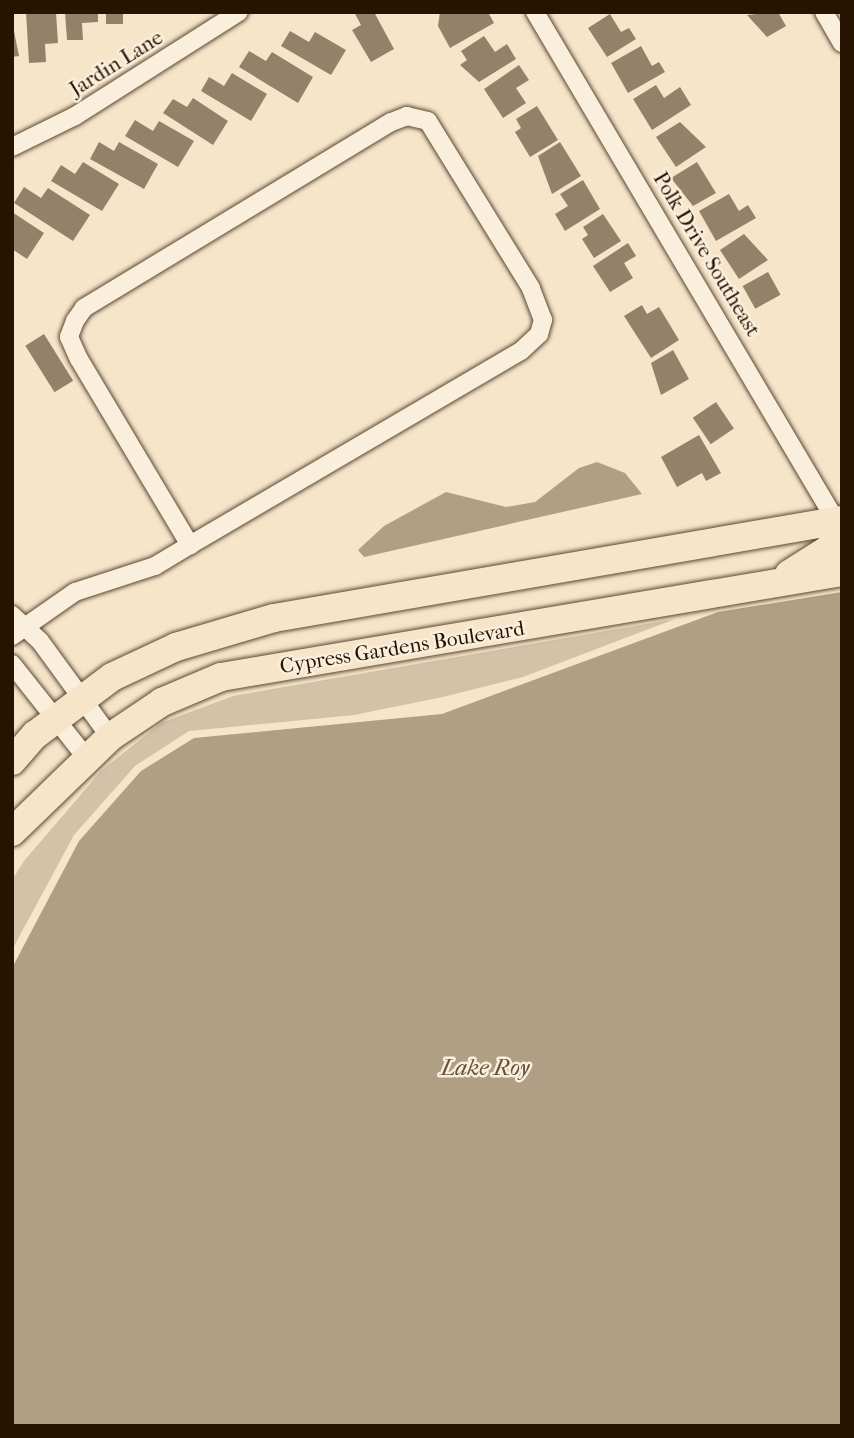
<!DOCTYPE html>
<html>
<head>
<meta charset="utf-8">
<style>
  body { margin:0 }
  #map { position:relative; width:854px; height:1438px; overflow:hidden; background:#f7e5ca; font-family:"IM FELL French Canon",serif }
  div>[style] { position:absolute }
  .green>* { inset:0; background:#d3c1a8 }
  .water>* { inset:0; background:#b09e85 }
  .building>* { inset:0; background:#938169; transform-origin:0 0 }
  .roads { filter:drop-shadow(0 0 2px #5a4832) drop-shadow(0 0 2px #5a4832) }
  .street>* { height:18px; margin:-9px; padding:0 9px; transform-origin:9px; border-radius:9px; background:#faeedd }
  .primary>* { height:28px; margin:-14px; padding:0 14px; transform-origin:14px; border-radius:14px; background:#f7e5ca }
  span { translate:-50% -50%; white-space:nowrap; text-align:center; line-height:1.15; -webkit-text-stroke:5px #faeedd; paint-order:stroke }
  .street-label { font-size:21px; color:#261400 }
  .water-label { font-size:23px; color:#64523c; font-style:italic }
  .frame { position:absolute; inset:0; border:14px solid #261400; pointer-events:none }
</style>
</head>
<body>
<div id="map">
  <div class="green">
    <div style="clip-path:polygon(675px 619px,523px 677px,443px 697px,354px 715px,189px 731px,135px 766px,74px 835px,12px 950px,12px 880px,24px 861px,101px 771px,161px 723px,233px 696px)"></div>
  </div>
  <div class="water">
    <div style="clip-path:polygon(597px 462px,625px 473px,642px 494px,364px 557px,358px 550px,384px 526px,446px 492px,506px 507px,535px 502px,579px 468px)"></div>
    <div style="clip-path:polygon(842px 592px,842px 1426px,12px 1426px,12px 968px,79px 841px,141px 771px,194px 738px,442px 714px,718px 612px)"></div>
  </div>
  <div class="building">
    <div style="clip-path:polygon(26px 12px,56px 12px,58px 43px,45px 44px,46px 62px,29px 63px)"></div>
    <div style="clip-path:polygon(65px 12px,98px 12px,98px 22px,82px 23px,83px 40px,67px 40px)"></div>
    <div style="left:106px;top:12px;width:17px;height:12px"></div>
    <div style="clip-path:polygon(354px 12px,374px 12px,394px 49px,371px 62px,352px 30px,361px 25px)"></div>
    <div style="clip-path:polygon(440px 12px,488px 12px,494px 23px,450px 48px,438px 26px)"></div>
    <div style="clip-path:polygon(778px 12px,786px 26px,767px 37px,747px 15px)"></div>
    <div style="clip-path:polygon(610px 14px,621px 32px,629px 28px,636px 39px,607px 57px,588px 28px)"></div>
    <div style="clip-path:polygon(12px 21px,19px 56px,12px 57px)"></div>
    <div style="clip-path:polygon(290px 31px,309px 42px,315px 32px,346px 50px,331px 75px,281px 46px)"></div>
    <div style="clip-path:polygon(484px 36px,495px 52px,507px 44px,516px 59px,479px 82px,460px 65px,467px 60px,461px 51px)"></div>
    <div style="clip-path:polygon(641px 46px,652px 66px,659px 62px,665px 72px,628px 93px,611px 63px)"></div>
    <div style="clip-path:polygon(249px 51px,266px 61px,272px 52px,313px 77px,298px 103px,239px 67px)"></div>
    <div style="clip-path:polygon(519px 65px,529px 80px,516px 88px,526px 103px,503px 118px,484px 89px)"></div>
    <div style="clip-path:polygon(232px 73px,267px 94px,251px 121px,201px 91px,209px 77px,224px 86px)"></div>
    <div style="clip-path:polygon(656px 85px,664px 98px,680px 87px,691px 105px,652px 130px,633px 99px)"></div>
    <div style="clip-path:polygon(193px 98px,228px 121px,213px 145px,163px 113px,173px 99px,187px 107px)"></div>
    <div style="clip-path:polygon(537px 106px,558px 140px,530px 157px,515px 132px,521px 128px,516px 119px)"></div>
    <div style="clip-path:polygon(135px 120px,153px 131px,159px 121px,194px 141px,178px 167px,125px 136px)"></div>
    <div style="clip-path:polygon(680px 122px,706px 147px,676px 167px,656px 137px)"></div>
    <div style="clip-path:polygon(99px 142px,114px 151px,119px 142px,158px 164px,144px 189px,90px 159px)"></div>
    <div style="clip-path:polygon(560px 142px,581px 176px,552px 194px,538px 156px)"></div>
    <div style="clip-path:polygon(83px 162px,119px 184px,102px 211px,51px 181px,61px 165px,75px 174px)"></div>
    <div style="clip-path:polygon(697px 162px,716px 193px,693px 206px,671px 178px)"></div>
    <div style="clip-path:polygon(583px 180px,600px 209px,565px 231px,555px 214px,568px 206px,560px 194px)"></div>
    <div style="clip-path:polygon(24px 187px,41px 198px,48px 188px,90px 215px,73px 241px,14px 203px)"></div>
    <div style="clip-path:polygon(729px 194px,739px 211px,748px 205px,756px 218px,716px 241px,699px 211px)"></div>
    <div style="clip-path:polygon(12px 212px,44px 233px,27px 259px,12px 249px)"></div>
    <div style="clip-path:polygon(603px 214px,621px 241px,594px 258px,582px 239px,588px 235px,583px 227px)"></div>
    <div style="clip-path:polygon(744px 234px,768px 260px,739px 279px,720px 250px)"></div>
    <div style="clip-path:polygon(628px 243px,636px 256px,624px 263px,633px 278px,610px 292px,593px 266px)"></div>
    <div style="left:768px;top:272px;width:26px;height:29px;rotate:61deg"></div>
    <div style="clip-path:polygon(642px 305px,647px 314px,659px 307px,679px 340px,651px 358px,624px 316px)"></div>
    <div style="left:44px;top:334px;width:55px;height:22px;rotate:58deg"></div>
    <div style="clip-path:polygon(673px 350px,689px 379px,661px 395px,651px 363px)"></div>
    <div style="left:716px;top:402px;width:32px;height:28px;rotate:56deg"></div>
    <div style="clip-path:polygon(699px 435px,721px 473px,706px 481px,702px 473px,677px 487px,661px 457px)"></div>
  </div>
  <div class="roads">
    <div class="street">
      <div style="left:535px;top:12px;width:591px;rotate:59.4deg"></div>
      <div style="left:824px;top:12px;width:36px;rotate:60deg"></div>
      <div style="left:12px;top:147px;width:70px;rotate:-26.2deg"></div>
      <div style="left:75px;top:116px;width:194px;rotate:-32.4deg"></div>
      <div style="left:12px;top:615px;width:38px;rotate:43deg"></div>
      <div style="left:40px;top:641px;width:119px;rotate:53.9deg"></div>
      <div style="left:12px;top:636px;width:77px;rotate:-34.9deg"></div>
      <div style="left:75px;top:592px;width:84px;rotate:-18deg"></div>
      <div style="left:155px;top:566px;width:41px;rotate:-31deg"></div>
      <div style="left:190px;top:545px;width:384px;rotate:-30.4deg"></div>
      <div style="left:521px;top:351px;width:25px;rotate:-43deg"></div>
      <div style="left:539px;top:334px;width:15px;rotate:-74deg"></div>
      <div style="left:543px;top:320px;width:34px;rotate:-111deg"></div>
      <div style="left:531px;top:288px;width:196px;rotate:-121.7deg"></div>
      <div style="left:428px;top:121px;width:22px;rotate:-167deg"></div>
      <div style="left:407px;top:116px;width:17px;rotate:159deg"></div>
      <div style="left:391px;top:122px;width:359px;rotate:148.8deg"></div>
      <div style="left:84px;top:308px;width:16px;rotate:125deg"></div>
      <div style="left:75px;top:321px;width:17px;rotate:111deg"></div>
      <div style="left:69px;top:337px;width:24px;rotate:66deg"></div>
      <div style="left:79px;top:359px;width:217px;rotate:59.2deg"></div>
      <div style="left:12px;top:664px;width:117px;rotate:51.6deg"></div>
    </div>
    <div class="primary">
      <div style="left:789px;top:574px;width:51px;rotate:-32.1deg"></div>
      <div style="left:832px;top:547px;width:26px;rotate:-81deg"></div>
      <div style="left:12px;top:761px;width:35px;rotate:-49deg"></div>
      <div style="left:35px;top:735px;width:96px;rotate:-37deg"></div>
      <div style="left:112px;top:677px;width:71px;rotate:-25.1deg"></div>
      <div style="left:176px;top:647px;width:102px;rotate:-16.5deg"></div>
      <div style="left:274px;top:618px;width:576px;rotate:-9.79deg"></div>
      <div style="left:12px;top:832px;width:136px;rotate:-44.1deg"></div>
      <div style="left:110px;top:737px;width:63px;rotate:-33.9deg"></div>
      <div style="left:162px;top:702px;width:64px;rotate:-23deg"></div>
      <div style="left:221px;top:677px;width:630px;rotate:-9.6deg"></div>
    </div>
  </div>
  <div class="street-label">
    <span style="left:116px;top:63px;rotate:-32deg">Jardin Lane</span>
    <span style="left:707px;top:254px;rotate:59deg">Polk Drive Southeast</span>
    <span style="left:402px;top:647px;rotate:-9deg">Cypress Gardens Boulevard</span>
  </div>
  <div class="water-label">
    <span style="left:485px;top:1068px">Lake Roy</span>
  </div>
  <div class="frame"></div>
</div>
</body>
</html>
